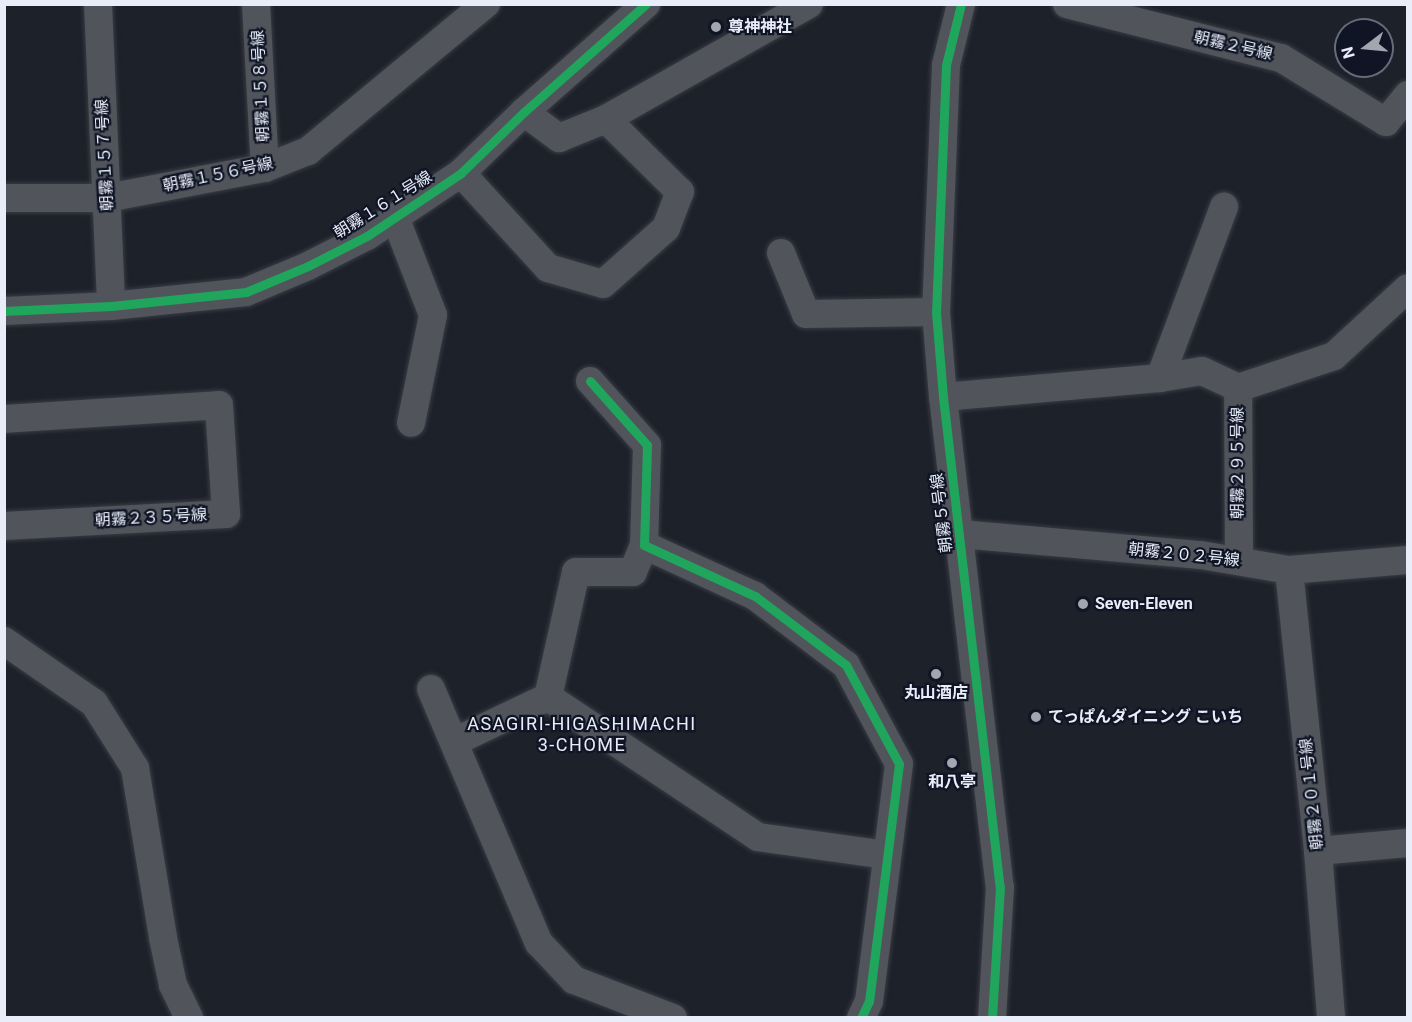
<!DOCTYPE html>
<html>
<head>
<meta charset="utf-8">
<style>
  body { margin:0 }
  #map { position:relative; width:1412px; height:1022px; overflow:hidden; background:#1d212a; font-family:Roboto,"Noto Sans JP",sans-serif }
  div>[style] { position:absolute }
  .roads { filter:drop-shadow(0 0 2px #393c44) drop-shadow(0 0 2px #393c44) }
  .minor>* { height:28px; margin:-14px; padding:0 14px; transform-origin:14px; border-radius:14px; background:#51545b }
  .cycleway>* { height:9px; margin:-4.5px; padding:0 4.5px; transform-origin:4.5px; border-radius:4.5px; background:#20a55d }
  .dots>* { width:16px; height:16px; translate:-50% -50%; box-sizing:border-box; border:3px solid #0f1525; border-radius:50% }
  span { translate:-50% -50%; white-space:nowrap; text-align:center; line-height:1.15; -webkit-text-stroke:4.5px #0f1525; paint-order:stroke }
  .poi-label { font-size:16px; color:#e8edf9; font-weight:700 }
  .left { translate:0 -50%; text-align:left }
  .street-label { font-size:16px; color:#e8edf9 }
  .neighbourhood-label { font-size:18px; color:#e8edf9; letter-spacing:1.5px }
  .frame { position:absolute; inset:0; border:6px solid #e8edf9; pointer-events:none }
  .north { position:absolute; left:1334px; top:18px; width:60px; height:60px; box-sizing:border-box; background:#0f1525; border:2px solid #666b7a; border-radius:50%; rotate:254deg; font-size:16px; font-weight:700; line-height:24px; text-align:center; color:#e8edf9 }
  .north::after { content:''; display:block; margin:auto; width:21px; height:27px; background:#a1a6b1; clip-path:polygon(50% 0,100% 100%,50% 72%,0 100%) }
</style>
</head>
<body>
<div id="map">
  <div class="roads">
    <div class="minor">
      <div style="left:98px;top:4px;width:302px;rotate:87.5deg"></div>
      <div style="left:256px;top:4px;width:164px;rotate:86.9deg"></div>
      <div style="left:961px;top:4px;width:63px;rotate:103.8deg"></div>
      <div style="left:946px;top:65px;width:247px;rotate:92.3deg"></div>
      <div style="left:936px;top:312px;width:85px;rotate:85.3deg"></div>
      <div style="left:943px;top:397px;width:493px;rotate:83.4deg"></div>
      <div style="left:1000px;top:887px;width:131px;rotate:93.5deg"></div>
      <div style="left:1067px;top:4px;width:221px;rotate:14.2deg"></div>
      <div style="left:1281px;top:58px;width:123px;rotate:31.4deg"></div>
      <div style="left:1386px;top:122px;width:35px;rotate:-51deg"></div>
      <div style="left:524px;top:112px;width:44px;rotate:36.6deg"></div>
      <div style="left:559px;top:138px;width:51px;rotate:-22deg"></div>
      <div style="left:606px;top:119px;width:233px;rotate:-29.5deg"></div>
      <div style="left:461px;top:173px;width:129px;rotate:47.5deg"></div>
      <div style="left:548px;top:268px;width:57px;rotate:16.2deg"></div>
      <div style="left:603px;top:284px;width:84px;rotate:-41.6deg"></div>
      <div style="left:666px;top:228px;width:39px;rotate:-69deg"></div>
      <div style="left:680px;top:192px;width:104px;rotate:-135.4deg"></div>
      <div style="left:4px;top:198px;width:103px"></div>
      <div style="left:107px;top:198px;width:161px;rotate:-10.8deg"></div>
      <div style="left:265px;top:168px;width:46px;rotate:-21.6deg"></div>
      <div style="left:308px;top:151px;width:231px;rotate:-39.6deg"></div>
      <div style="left:395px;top:217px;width:105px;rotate:68.8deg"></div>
      <div style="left:433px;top:315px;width:110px;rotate:101.5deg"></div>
      <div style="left:781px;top:253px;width:66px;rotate:67.7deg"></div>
      <div style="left:806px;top:314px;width:130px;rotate:-0.9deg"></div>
      <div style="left:4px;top:311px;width:107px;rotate:-2.7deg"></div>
      <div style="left:111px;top:306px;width:136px;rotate:-5.9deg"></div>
      <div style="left:246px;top:292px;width:67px;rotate:-22.8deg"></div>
      <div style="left:308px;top:266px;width:66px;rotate:-27deg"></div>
      <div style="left:367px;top:236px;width:113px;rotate:-33.8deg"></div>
      <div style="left:461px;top:173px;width:88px;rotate:-44.1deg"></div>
      <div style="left:524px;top:112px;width:163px;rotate:-41.5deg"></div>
      <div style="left:1160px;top:378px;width:43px;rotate:-9.5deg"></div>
      <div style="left:1202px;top:371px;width:40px;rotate:25deg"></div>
      <div style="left:590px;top:381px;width:86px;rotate:48.3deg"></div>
      <div style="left:647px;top:445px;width:100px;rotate:91.7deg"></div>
      <div style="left:644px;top:545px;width:122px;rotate:24.7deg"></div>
      <div style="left:755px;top:596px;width:114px;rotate:37.2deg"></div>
      <div style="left:846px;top:665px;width:112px;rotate:61.8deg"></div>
      <div style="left:899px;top:764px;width:239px;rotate:97.2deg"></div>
      <div style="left:869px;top:1001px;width:19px;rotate:115deg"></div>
      <div style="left:943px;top:397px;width:218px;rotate:-5deg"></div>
      <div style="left:1160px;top:378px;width:183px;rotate:-69.5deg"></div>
      <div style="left:4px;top:419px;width:215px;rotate:-3.7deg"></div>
      <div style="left:219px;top:405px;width:109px;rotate:86.3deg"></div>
      <div style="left:226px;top:514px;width:222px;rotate:176.9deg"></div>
      <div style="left:960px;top:534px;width:242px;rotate:5deg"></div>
      <div style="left:1201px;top:555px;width:89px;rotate:9.7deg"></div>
      <div style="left:1289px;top:570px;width:119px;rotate:-4.8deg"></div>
      <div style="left:1239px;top:559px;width:171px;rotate:-90.3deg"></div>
      <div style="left:1238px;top:388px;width:101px;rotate:-18.4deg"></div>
      <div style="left:1334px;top:356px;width:100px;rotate:-42.6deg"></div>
      <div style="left:1289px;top:570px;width:282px;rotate:84.1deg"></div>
      <div style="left:1318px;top:851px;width:168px;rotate:85.5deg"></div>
      <div style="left:4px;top:641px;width:109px;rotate:34.6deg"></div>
      <div style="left:94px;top:703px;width:77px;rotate:57.8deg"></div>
      <div style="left:135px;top:768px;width:172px;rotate:80.6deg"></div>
      <div style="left:163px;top:938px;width:48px;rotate:78deg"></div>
      <div style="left:173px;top:985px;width:37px;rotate:64deg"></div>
      <div style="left:431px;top:689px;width:276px;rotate:67deg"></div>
      <div style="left:539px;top:943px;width:51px;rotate:46.6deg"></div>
      <div style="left:574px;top:980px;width:106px;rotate:21deg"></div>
      <div style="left:548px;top:697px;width:252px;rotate:33.7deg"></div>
      <div style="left:758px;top:837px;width:129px;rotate:8deg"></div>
      <div style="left:454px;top:742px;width:104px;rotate:-25.6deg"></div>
      <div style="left:548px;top:697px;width:128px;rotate:-77.4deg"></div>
      <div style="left:576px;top:572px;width:57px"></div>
      <div style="left:633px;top:572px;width:29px;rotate:-68deg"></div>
      <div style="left:1318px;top:851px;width:90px;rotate:-5.1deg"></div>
    </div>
  </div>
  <div class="cycleway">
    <div style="left:961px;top:4px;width:63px;rotate:103.8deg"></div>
    <div style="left:946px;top:65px;width:247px;rotate:92.3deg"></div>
    <div style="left:936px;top:312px;width:85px;rotate:85.3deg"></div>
    <div style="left:943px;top:397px;width:493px;rotate:83.4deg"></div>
    <div style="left:1000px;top:887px;width:131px;rotate:93.5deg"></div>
    <div style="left:4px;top:311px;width:107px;rotate:-2.7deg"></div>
    <div style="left:111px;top:306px;width:136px;rotate:-5.9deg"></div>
    <div style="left:246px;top:292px;width:67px;rotate:-22.8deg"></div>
    <div style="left:308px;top:266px;width:66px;rotate:-27deg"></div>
    <div style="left:367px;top:236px;width:113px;rotate:-33.8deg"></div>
    <div style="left:461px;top:173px;width:88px;rotate:-44.1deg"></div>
    <div style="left:524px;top:112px;width:163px;rotate:-41.5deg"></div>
    <div style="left:590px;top:381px;width:86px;rotate:48.3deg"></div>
    <div style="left:647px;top:445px;width:100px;rotate:91.7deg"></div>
    <div style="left:644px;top:545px;width:122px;rotate:24.7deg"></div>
    <div style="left:755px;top:596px;width:114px;rotate:37.2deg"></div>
    <div style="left:846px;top:665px;width:112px;rotate:61.8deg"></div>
    <div style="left:899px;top:764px;width:239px;rotate:97.2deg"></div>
    <div style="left:869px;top:1001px;width:19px;rotate:115deg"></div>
  </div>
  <div class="dots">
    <div style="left:716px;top:27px;background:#a1a6b1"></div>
    <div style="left:1083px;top:604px;background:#a1a6b1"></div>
    <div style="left:936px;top:674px;background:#a1a6b1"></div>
    <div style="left:1036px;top:717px;background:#a1a6b1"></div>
    <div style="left:952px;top:763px;background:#a1a6b1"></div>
  </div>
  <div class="poi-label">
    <span class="left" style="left:728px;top:27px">尊神神社</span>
    <span class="left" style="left:1095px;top:604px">Seven-Eleven</span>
    <span style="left:936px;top:693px">丸山酒店</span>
    <span class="left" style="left:1048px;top:717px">てっぱんダイニング こいち</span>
    <span style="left:952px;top:782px">和八亭</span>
  </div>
  <div class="street-label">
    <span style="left:1233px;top:46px;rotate:13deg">朝霧２号線</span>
    <span style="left:261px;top:86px;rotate:-93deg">朝霧１５８号線</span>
    <span style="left:105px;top:155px;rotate:-93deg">朝霧１５７号線</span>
    <span style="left:218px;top:175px;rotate:-12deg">朝霧１５６号線</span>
    <span style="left:383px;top:205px;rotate:-32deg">朝霧１６１号線</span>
    <span style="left:1238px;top:463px;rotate:-90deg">朝霧２９５号線</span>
    <span style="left:942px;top:513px;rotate:-97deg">朝霧５号線</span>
    <span style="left:151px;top:518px;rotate:-3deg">朝霧２３５号線</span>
    <span style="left:1184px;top:555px;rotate:6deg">朝霧２０２号線</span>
    <span style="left:1312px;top:794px;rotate:-96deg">朝霧２０１号線</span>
  </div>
  <div class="neighbourhood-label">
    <span style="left:582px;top:735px">ASAGIRI-HIGASHIMACHI<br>3-CHOME</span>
  </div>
  <div class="frame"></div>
  <div class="north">N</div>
</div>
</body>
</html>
